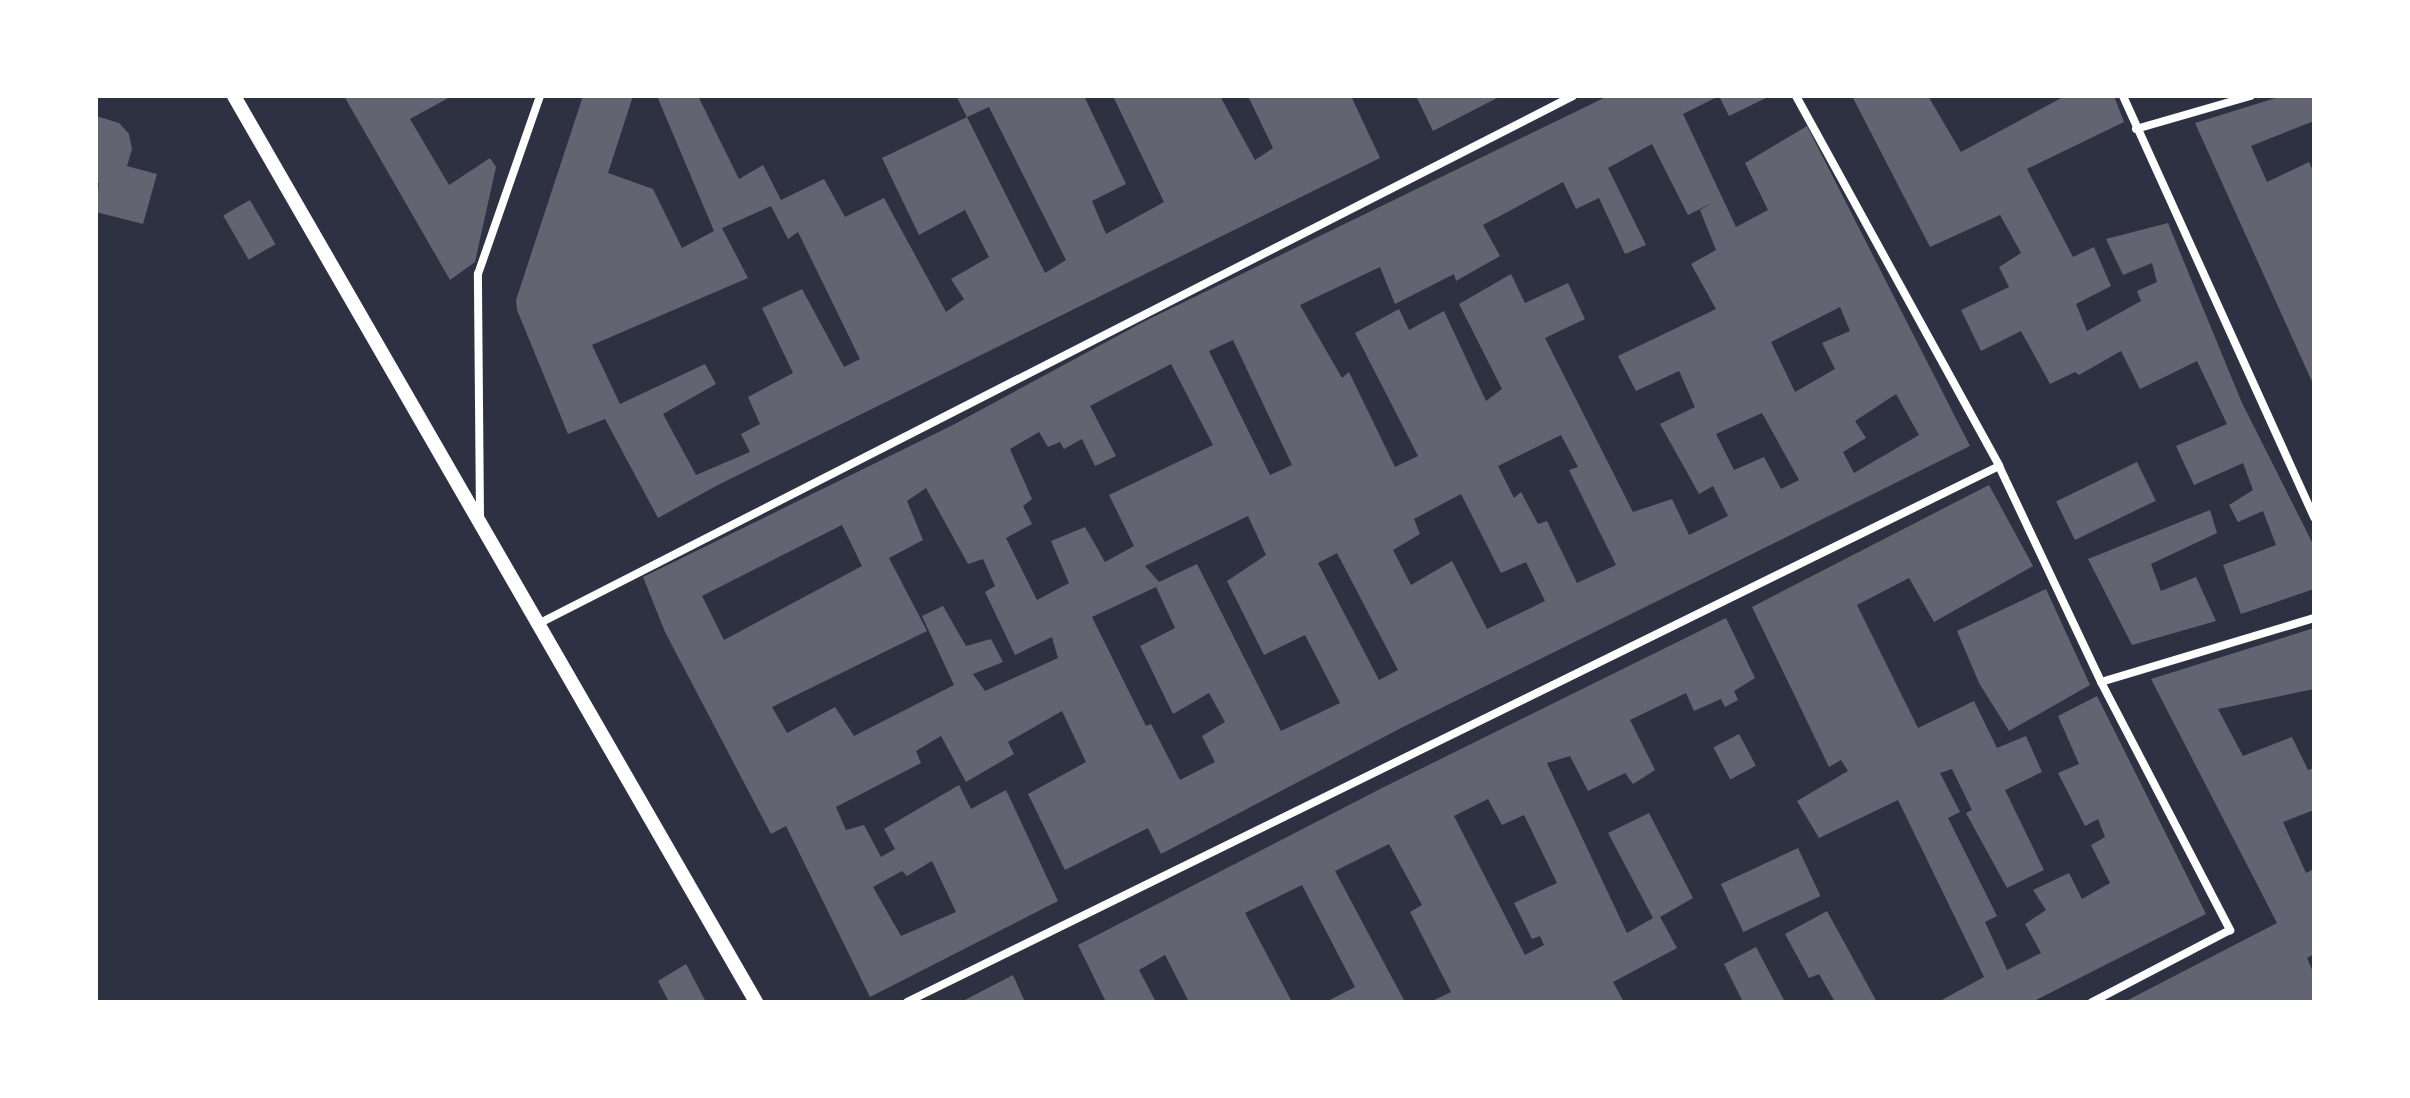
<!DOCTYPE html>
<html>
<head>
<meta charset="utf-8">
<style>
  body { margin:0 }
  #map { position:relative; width:2410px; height:1098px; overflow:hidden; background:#2d3142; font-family:Rubik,sans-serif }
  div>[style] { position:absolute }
  .building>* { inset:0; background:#626471; transform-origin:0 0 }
  .minor>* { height:8px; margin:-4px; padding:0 4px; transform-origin:4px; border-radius:4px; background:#fff }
  .tertiary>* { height:14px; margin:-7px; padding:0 7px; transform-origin:7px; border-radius:7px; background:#fff }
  span { translate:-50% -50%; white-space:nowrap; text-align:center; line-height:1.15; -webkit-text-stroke:8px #fff; paint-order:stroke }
  .frame { position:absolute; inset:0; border:98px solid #fff; pointer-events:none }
</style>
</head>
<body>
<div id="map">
  <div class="building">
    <div style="clip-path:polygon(344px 96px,452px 96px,410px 119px,449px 185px,490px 158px,496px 167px,475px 262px,450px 280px)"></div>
    <div style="clip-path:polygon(evenodd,583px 96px,633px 96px,608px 173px,653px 189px,682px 248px,714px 231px,657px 96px,698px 96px,739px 179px,763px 165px,781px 200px,824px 179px,845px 217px,884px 198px,946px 312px,964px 299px,951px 279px,989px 257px,965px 210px,919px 235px,882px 158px,967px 117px,956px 96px,1084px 96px,1126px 184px,1092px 201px,1106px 234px,1164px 202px,1113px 96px,1220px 96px,1255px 160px,1273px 148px,1248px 96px,1351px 96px,1380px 158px,716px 486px,658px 518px,605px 419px,568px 434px,517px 310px,516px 300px,583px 96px,989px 107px,1066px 260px,1045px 273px,967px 117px,989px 107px,583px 96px,771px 206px,788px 239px,798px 232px,860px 359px,844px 367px,802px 289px,762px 308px,793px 373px,748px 397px,760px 424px,741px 434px,750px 452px,696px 475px,663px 414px,716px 384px,705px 364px,620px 404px,592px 345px,748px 278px,722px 228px,771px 206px)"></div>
    <div style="clip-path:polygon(1416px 96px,1501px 96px,1433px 131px)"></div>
    <div style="clip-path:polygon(evenodd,1608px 96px,1719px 96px,1683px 114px,1736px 227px,1768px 210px,1745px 163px,1807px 126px,1970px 446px,1401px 728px,1161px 854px,1148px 828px,1065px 870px,1028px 794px,1086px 762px,1062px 711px,1008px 742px,1014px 754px,966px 782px,941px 736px,916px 751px,921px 763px,836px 807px,846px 830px,864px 825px,881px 857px,895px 849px,884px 829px,959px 785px,971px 809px,1006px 790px,1058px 901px,870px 997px,786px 826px,771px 834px,665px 632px,643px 577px,951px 426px,1145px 321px,1608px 96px,1652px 144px,1688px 215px,1714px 202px,1700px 210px,1716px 250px,1691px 264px,1716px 309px,1618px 356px,1636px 391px,1679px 371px,1695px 407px,1660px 424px,1699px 494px,1713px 486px,1728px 516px,1689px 535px,1672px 499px,1633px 512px,1545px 338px,1585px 319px,1568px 283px,1525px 303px,1511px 274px,1459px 304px,1502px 389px,1486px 401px,1444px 311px,1409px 330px,1399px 309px,1355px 333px,1418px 456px,1395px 467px,1349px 372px,1342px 378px,1300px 305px,1380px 267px,1395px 304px,1454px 274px,1456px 281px,1500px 256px,1483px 225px,1563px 182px,1576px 209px,1599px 198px,1625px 254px,1646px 245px,1608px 168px,1652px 144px,1608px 96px,1840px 307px,1850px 331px,1822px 343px,1835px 369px,1795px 392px,1771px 342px,1840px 307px,1608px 96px,1233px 340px,1292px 465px,1270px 475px,1209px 351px,1233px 340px,1608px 96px,1171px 364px,1213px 445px,1109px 495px,1134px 546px,1105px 562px,1085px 527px,1051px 541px,1069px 583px,1037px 600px,1006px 538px,1032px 524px,1023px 506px,1032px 499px,1010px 449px,1039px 432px,1048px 447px,1060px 442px,1064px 449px,1082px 439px,1095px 466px,1116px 456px,1090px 406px,1171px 364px,1608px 96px,1896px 394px,1919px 435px,1854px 473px,1843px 452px,1866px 438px,1855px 421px,1896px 394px,1608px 96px,1762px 413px,1799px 480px,1781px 489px,1764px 457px,1734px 470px,1716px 434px,1762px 413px,1608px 96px,1561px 435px,1578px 467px,1569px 470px,1616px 565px,1577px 583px,1547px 521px,1538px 524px,1521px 492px,1514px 498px,1498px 466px,1561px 435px,1608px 96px,926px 488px,968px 564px,983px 559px,995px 586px,985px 592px,1015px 655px,1052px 637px,1058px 658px,985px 691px,973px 674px,1003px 662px,991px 639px,966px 646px,943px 606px,922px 616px,954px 685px,854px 736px,835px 707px,787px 733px,772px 707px,927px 631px,889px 558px,923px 540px,907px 501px,926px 488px,1608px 96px,1461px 494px,1501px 573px,1526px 562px,1545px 601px,1487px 629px,1452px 561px,1411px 585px,1393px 550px,1420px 534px,1414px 519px,1461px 494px,1608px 96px,1248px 516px,1266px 555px,1227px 581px,1264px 655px,1305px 635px,1340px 703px,1281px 731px,1197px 564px,1159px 582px,1145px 566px,1248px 516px,1608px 96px,842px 525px,862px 566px,724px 640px,702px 596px,842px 525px,1608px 96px,1337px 553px,1398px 670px,1379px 680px,1318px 563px,1337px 553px,1608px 96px,1156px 587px,1175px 628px,1140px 646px,1173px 714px,1209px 693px,1225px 722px,1202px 736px,1215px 762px,1180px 780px,1151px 724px,1146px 726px,1092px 617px,1156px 587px,1608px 96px,932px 861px,956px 912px,901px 936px,873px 887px,902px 871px,907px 876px,932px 861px)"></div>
    <div style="clip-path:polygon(1719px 96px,1770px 96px,1729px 116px)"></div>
    <div style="clip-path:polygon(1852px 96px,1928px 96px,1961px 152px,2065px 96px,2114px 96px,2124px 122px,2027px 169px,2073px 257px,2094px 247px,2111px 286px,2076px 304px,2087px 331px,2141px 301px,2137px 291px,2157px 282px,2152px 263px,2123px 275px,2106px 239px,2168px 223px,2242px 403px,2314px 546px,2314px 589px,2241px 614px,2223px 565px,2276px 545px,2263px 511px,2238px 522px,2229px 505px,2253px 490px,2243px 463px,2194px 485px,2176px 446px,2227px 424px,2197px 361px,2140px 389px,2121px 351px,2079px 375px,2075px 372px,2050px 384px,2021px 331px,1981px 351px,1961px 310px,2009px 287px,1999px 267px,2021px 253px,2000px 215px,1930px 247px)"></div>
    <div style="clip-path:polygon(2282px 96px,2314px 96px,2314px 121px,2251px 146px,2267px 182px,2309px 162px,2314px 173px,2314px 386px,2195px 123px)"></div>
    <div style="clip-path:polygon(96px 116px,119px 123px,129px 134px,132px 149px,127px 166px,157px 174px,143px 224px,96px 212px,99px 183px,96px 183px)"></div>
    <div style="left:250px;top:200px;width:51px;height:31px;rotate:60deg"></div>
    <div style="left:2137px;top:462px;width:43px;height:90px;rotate:64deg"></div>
    <div style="clip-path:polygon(1989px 485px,2033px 566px,1934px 622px,1909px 578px,1857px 605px,1918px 728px,1974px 701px,1997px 748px,2026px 736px,2042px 772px,2005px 790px,2044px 870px,2007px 888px,1966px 813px,1972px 810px,1952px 769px,1940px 773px,1960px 812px,1948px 818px,1997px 916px,1985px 922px,2007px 970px,2041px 953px,2025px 924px,2046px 910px,2033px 890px,2069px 873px,2082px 899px,2110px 883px,2091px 845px,2105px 837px,2098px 819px,2085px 826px,2058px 773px,2079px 764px,2058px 716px,2097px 696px,2206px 914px,2032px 1002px,1938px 1002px,1984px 977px,1898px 800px,1819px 838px,1797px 801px,1848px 771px,1841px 760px,1829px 767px,1752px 607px)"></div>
    <div style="clip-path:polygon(2210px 510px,2217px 533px,2151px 564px,2161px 591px,2196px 577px,2216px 621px,2132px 645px,2088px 559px)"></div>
    <div style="clip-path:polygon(2046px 589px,2090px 685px,2009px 731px,1979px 683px,1957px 631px)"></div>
    <div style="clip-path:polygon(evenodd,1726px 618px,1755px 678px,1734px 691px,1738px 700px,1725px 707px,1721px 699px,1694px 711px,1686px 693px,1630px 720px,1655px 770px,1633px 784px,1625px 773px,1588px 791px,1570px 756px,1547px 763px,1627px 933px,1653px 918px,1608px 833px,1649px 813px,1693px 898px,1660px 917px,1677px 948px,1613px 982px,1624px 1002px,1430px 1002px,1451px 992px,1410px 912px,1422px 905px,1389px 844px,1335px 871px,1405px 1002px,1326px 1002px,1355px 987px,1302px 885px,1245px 913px,1292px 1002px,1189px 1002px,1165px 955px,1139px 970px,1156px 1002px,1106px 1002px,1078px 945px,1384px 787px,1726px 618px,1488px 799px,1502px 825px,1524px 815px,1557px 883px,1514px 903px,1532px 939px,1540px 936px,1544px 945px,1525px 955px,1454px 816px,1488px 799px)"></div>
    <div style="clip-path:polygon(2314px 628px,2314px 689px,2218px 709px,2243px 756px,2292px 737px,2308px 770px,2314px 768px,2314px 810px,2283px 822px,2306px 873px,2314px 869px,2314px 954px,2307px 958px,2314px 974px,2314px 1002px,2124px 1002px,2277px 923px,2151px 679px)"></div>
    <div style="left:1739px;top:734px;width:36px;height:29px;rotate:62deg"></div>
    <div style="left:1798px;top:848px;width:53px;height:85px;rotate:65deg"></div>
    <div style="clip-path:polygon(1827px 911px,1877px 1002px,1835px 1002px,1819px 974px,1809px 978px,1785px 934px)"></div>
    <div style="clip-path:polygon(1756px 947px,1785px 1002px,1743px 1002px,1724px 964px)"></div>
    <div style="clip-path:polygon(686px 964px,706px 1002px,669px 1002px,658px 981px)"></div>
    <div style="clip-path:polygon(1013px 975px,1025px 1002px,961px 1002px)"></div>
  </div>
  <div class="minor">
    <div style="left:1796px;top:96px;width:422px;rotate:61.2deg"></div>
    <div style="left:1999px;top:466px;width:239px;rotate:64.7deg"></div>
    <div style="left:2101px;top:682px;width:280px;rotate:62.5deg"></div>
    <div style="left:2230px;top:930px;width:156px;rotate:152.4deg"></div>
    <div style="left:2123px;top:96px;width:463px;rotate:65.6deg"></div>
    <div style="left:2136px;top:129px;width:119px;rotate:-16.1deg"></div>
    <div style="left:480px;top:517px;width:243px;rotate:-90.5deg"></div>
    <div style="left:478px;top:274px;width:188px;rotate:-70.8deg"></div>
    <div style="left:538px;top:624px;width:1162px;rotate:-27.03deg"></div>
    <div style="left:2101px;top:682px;width:222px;rotate:-16.7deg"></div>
    <div style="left:907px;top:1002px;width:1216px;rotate:-26.14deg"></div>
  </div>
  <div class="tertiary">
    <div style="left:234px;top:96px;width:1046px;rotate:60.05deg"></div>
  </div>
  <div class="frame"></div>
</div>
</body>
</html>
